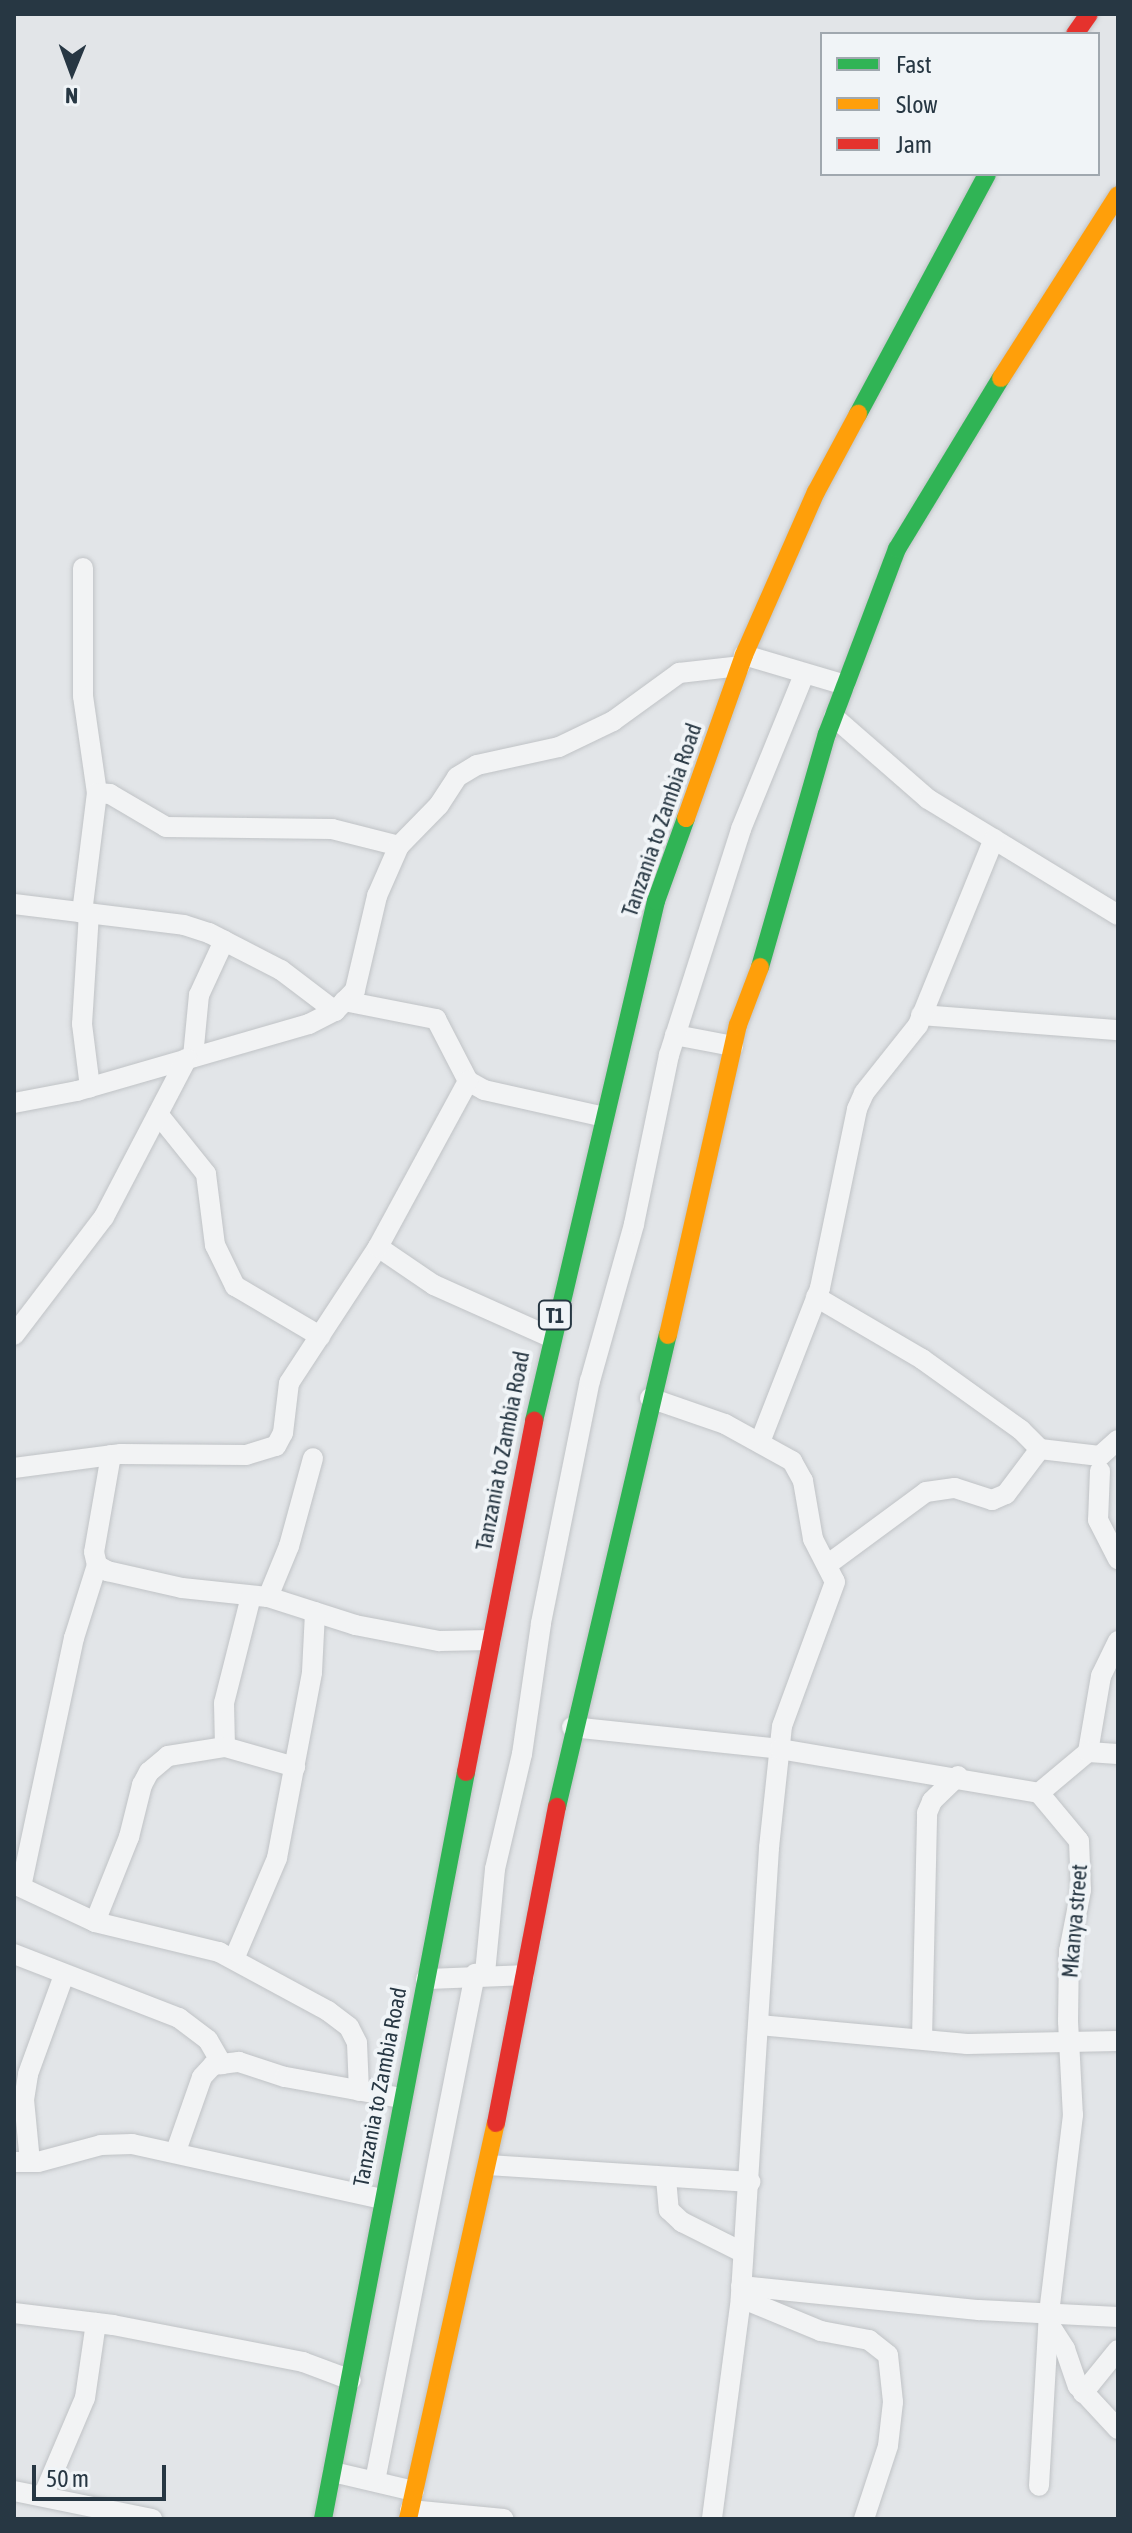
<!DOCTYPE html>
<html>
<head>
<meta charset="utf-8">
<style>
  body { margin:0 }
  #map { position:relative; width:1132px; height:2533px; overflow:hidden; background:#e2e5e8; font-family:"Asap Condensed",sans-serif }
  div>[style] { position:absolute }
  .roads { filter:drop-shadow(0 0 2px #c0c3c6) drop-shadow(0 0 2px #c0c3c6) }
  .street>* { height:20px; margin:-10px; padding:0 10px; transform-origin:10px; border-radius:10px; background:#f2f3f4 }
  .fast>* { height:18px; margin:-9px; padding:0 9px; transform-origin:9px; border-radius:9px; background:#30b455 }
  .slow>* { height:18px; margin:-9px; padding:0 9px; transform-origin:9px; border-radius:9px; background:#ff9f0a }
  .jam>* { height:18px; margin:-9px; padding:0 9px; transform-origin:9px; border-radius:9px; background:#e5322d }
  span { translate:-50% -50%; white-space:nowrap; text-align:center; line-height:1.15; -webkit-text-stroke:8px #f0f4f7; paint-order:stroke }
  .shield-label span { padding:2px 6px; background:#f0f4f7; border:2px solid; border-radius:6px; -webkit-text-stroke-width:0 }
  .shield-label { font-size:20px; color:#273743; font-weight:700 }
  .street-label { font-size:22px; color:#273743 }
  .frame { position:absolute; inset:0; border:16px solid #273743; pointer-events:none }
  .legend { position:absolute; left:820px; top:32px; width:280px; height:144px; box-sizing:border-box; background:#f0f4f7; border:2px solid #a0a8af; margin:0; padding:10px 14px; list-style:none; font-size:24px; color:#273743 }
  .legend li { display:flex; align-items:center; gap:16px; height:40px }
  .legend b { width:40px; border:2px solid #a0a8af }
  .north { position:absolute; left:32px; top:32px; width:80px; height:80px; -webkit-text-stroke:6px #f0f4f7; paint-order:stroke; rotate:181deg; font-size:22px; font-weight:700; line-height:32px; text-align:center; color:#273743 }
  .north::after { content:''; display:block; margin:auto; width:28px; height:36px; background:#273743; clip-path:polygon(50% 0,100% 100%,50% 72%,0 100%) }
  .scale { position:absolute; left:32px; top:2465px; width:134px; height:36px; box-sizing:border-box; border:4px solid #273743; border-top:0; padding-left:10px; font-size:24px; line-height:28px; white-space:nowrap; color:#273743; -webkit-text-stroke:6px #f0f4f7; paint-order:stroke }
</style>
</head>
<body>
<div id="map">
  <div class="roads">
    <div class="street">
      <div style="left:83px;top:568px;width:128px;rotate:90deg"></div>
      <div style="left:83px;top:696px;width:98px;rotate:81.8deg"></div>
      <div style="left:744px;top:655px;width:105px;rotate:16.5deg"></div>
      <div style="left:834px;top:717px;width:125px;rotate:41.1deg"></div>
      <div style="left:928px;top:799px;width:223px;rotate:31.4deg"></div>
      <div style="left:14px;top:904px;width:171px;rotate:7deg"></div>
      <div style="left:184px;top:925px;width:26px;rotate:18deg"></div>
      <div style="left:209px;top:933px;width:81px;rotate:27.2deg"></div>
      <div style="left:281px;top:970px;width:68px;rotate:37.2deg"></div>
      <div style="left:82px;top:913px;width:121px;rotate:-82.9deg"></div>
      <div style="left:97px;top:793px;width:13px;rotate:4deg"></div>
      <div style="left:110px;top:794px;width:65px;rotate:30.5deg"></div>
      <div style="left:166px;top:827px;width:166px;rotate:0.7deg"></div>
      <div style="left:332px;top:829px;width:69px;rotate:14.2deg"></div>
      <div style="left:89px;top:913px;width:111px;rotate:93.6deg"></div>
      <div style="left:82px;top:1024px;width:64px;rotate:82.8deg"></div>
      <div style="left:344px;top:1001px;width:94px;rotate:11.1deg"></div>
      <div style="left:436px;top:1019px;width:70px;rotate:62.7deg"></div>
      <div style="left:468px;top:1081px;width:18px;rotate:29deg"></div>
      <div style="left:484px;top:1090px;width:119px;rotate:12.6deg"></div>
      <div style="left:921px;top:1015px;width:198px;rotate:4.4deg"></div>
      <div style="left:675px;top:1035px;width:59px;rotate:10.7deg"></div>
      <div style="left:193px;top:1057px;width:62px;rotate:-84.5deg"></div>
      <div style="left:199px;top:995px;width:60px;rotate:-65.2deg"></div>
      <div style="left:14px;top:1103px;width:64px;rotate:-10.8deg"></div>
      <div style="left:77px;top:1091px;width:241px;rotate:-16.1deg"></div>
      <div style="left:309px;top:1024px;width:29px;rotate:-27deg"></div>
      <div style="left:335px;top:1011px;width:29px;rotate:-46deg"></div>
      <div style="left:355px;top:990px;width:97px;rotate:-76.8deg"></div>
      <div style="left:377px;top:896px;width:55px;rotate:-66.3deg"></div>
      <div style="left:399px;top:846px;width:57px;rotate:-45.7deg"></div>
      <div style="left:439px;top:805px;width:33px;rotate:-57deg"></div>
      <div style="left:457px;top:777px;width:23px;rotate:-31deg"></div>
      <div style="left:477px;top:765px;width:84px;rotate:-12.4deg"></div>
      <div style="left:559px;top:747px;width:60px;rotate:-25.7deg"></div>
      <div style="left:613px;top:721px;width:82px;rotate:-36deg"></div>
      <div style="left:679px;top:673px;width:61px;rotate:-6.5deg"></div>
      <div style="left:158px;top:1114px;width:77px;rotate:51.3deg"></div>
      <div style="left:206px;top:1174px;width:72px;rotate:82.8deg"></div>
      <div style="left:215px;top:1245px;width:46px;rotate:64deg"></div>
      <div style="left:235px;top:1286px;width:99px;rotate:30.5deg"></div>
      <div style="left:378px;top:1247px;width:68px;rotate:34.2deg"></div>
      <div style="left:434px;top:1285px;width:127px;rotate:24.1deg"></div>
      <div style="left:816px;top:1297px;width:123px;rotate:30.3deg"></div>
      <div style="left:922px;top:1359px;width:122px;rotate:35.6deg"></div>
      <div style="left:1021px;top:1430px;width:27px;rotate:45deg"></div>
      <div style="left:14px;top:1335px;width:148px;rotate:-52.7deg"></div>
      <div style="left:104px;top:1217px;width:179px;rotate:-62.4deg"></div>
      <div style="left:650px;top:1398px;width:79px;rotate:19.1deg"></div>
      <div style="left:725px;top:1424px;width:77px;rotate:28.9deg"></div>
      <div style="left:792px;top:1461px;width:23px;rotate:61deg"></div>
      <div style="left:803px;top:1481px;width:59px;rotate:80.2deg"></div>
      <div style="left:813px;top:1539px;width:48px;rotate:62.9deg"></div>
      <div style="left:835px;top:1582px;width:153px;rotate:110.2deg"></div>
      <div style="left:782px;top:1726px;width:123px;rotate:96.1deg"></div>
      <div style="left:769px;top:1848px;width:451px;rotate:93.6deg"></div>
      <div style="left:741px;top:2298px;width:223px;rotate:97.5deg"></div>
      <div style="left:760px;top:1442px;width:165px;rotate:-68.7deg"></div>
      <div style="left:820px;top:1288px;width:183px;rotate:-78.3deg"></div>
      <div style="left:857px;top:1109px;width:17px;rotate:-66deg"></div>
      <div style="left:864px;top:1093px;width:87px;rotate:-51.5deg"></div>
      <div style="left:918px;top:1025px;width:201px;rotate:-67.8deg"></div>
      <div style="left:111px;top:1455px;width:98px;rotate:99.9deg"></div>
      <div style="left:94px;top:1552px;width:13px;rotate:77deg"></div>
      <div style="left:97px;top:1565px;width:12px;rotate:31deg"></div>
      <div style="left:107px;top:1571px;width:77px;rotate:12.8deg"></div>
      <div style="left:182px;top:1588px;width:86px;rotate:6deg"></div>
      <div style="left:268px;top:1597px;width:91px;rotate:17.8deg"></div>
      <div style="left:355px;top:1625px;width:86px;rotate:10.8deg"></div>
      <div style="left:439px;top:1641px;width:52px;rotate:-1.1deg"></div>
      <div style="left:14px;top:1468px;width:108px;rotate:-7.5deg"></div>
      <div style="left:121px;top:1454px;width:125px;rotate:0.5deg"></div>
      <div style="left:246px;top:1455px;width:31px;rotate:-17deg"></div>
      <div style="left:276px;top:1446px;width:15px;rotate:-62deg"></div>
      <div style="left:283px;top:1433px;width:50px;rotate:-83.2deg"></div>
      <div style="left:289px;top:1383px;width:163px;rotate:-56.8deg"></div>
      <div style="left:378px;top:1247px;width:189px;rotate:-61.5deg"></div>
      <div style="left:1100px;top:1471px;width:49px;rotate:92.3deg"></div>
      <div style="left:1098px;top:1520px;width:44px;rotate:62.9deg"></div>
      <div style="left:827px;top:1565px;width:123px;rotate:-36.4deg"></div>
      <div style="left:926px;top:1492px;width:29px;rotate:-8deg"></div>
      <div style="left:955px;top:1488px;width:39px;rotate:18deg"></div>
      <div style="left:992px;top:1500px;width:15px;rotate:-23deg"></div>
      <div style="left:1006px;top:1494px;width:56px;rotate:-52.9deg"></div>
      <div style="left:1040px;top:1449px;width:60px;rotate:6.7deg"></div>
      <div style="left:1100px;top:1456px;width:24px;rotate:-42deg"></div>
      <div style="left:268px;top:1597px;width:55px;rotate:-67.6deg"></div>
      <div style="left:289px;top:1546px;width:91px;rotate:-74.7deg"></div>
      <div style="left:572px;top:1727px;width:209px;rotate:6deg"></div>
      <div style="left:780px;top:1749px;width:263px;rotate:9.6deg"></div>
      <div style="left:1039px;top:1793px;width:62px;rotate:50.2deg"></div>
      <div style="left:1079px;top:1841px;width:49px;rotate:87.7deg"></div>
      <div style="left:1081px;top:1890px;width:62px;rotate:101.1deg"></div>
      <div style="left:1069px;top:1951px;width:70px;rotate:90.8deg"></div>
      <div style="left:1068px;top:2021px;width:94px;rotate:87deg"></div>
      <div style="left:1073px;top:2115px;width:198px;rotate:96.9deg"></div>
      <div style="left:1049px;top:2312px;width:174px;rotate:93.3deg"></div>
      <div style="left:225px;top:1747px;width:44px;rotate:-91.3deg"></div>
      <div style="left:224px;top:1703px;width:110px;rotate:-75.8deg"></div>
      <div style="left:1088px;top:1752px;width:77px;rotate:-80.3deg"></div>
      <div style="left:1101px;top:1676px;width:39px;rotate:-64deg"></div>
      <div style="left:1039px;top:1793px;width:64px;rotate:-39.9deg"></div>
      <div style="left:1088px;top:1752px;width:30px;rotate:4deg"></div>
      <div style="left:14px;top:1884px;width:89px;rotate:25.1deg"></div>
      <div style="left:95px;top:1922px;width:128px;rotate:13.6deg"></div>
      <div style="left:219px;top:1952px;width:124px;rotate:28.4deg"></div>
      <div style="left:328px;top:2011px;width:26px;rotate:37deg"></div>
      <div style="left:349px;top:2027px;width:18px;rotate:63deg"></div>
      <div style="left:357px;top:2043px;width:48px;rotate:87.6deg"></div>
      <div style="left:21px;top:1887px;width:255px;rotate:-78deg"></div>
      <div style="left:74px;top:1638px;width:77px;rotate:-72.5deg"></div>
      <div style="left:95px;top:1922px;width:92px;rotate:-68.2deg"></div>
      <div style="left:129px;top:1837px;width:54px;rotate:-76deg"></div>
      <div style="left:142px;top:1785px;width:15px;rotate:-62deg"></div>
      <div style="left:149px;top:1772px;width:25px;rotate:-40deg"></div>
      <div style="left:168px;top:1756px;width:58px;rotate:-9deg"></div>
      <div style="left:225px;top:1747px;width:73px;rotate:15.9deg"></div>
      <div style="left:14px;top:1954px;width:177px;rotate:21.2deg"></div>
      <div style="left:179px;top:2018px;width:36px;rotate:37deg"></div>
      <div style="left:208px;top:2040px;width:28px;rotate:60deg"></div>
      <div style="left:234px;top:1959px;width:110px;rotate:-66.9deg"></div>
      <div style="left:277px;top:1858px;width:189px;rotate:-79.3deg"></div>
      <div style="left:312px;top:1672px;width:60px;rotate:-87.1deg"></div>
      <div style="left:485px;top:1973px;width:104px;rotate:-84.5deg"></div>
      <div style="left:495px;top:1869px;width:118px;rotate:-76.8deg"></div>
      <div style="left:522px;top:1754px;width:132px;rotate:-81.7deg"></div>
      <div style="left:541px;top:1623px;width:247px;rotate:-78.6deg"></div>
      <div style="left:590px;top:1381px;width:163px;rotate:-74.3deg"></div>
      <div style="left:634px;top:1224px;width:173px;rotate:-78.3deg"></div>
      <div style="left:669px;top:1055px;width:237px;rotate:-72.3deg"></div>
      <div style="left:741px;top:829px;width:166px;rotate:-67.8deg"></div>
      <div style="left:426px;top:1979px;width:98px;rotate:-2.3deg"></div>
      <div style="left:759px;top:2025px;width:209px;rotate:5.2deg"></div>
      <div style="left:967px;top:2044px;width:151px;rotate:-1.1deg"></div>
      <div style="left:922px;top:2039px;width:226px;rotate:-88.7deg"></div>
      <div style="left:927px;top:1813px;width:13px;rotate:-67deg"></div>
      <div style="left:932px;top:1801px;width:36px;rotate:-44deg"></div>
      <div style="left:176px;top:2151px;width:78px;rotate:-70.6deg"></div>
      <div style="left:202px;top:2077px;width:16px;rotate:-47deg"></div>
      <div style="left:213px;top:2065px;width:26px;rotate:-7deg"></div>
      <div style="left:239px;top:2062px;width:48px;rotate:18.1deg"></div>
      <div style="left:285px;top:2077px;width:117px;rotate:10.3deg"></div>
      <div style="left:14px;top:2162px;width:24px"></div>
      <div style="left:38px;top:2162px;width:65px;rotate:-15.1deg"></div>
      <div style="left:101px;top:2145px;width:31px;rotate:-2deg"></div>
      <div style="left:132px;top:2144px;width:256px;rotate:12.4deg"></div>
      <div style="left:30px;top:2162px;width:62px;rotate:-95.5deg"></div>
      <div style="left:24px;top:2100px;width:26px;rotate:-81deg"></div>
      <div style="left:28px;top:2074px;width:105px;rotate:-70deg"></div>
      <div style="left:488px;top:2165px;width:263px;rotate:3.7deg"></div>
      <div style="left:666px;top:2178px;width:32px;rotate:85deg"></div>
      <div style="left:669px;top:2210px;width:18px;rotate:43deg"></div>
      <div style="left:682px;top:2222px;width:67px;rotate:26.6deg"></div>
      <div style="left:741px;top:2286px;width:239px;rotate:5.8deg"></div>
      <div style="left:979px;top:2310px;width:139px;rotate:2.9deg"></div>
      <div style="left:741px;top:2298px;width:87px;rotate:22.4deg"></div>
      <div style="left:821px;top:2331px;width:49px;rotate:10.6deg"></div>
      <div style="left:869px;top:2340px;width:24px;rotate:38deg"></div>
      <div style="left:888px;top:2355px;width:47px;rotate:83.9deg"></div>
      <div style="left:893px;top:2402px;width:44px;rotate:96.5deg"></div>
      <div style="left:888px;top:2446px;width:77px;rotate:108.2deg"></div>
      <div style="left:14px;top:2313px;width:100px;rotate:6.9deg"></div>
      <div style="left:113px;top:2325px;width:194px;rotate:11deg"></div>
      <div style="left:303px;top:2362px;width:51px;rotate:20.6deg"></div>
      <div style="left:1049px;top:2324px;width:30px;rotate:57deg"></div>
      <div style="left:1065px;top:2349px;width:39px;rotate:71deg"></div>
      <div style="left:1078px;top:2386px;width:59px;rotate:47.1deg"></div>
      <div style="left:1083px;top:2393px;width:55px;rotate:-50.9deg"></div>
      <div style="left:333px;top:2472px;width:83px;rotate:13.2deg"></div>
      <div style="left:375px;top:2481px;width:517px;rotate:-78.84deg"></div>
      <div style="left:14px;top:2491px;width:141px;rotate:11.5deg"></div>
      <div style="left:44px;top:2494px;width:104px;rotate:-66.9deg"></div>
      <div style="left:85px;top:2398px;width:76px;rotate:-81.7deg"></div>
      <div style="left:410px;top:2510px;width:94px;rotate:5.5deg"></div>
    </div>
    <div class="fast">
      <div style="left:858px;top:414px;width:272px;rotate:-61.7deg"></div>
      <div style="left:760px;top:967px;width:242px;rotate:-74deg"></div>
      <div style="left:827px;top:734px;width:198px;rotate:-69.3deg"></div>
      <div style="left:897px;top:549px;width:200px;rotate:-58.7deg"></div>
      <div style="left:534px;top:1421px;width:534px;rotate:-76.8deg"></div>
      <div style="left:656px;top:901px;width:88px;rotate:-70.1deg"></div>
      <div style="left:557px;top:1807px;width:485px;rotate:-76.8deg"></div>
      <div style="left:323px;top:2519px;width:761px;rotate:-79.16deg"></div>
    </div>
    <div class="slow">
      <div style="left:1001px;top:378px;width:217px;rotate:-57.4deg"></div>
      <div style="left:686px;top:818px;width:173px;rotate:-70.4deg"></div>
      <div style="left:744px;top:655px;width:178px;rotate:-66.2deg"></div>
      <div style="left:816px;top:492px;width:89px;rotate:-61.7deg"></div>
      <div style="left:668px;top:1335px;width:318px;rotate:-77.3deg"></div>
      <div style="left:738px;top:1025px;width:62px;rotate:-69.2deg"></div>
      <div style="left:408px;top:2519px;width:406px;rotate:-77.5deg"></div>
    </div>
    <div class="jam">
      <div style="left:1075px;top:34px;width:24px;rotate:-55deg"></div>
      <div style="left:466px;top:1772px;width:358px;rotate:-79deg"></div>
      <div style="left:496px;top:2123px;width:322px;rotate:-79.1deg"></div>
    </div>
  </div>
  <div class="shield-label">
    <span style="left:555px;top:1315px">T1</span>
  </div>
  <div class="street-label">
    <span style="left:662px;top:820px;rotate:-71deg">Tanzania to Zambia Road</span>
    <span style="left:503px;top:1451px;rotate:-79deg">Tanzania to Zambia Road</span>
    <span style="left:1075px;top:1921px;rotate:-85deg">Mkanya street</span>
    <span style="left:380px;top:2087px;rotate:-79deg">Tanzania to Zambia Road</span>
  </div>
  <div class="frame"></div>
  <ul class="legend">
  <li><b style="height:10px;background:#30b455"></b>Fast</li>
  <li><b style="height:10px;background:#ff9f0a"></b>Slow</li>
  <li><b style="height:10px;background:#e5322d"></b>Jam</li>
  </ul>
  <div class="north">N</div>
  <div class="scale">50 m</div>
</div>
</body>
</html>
